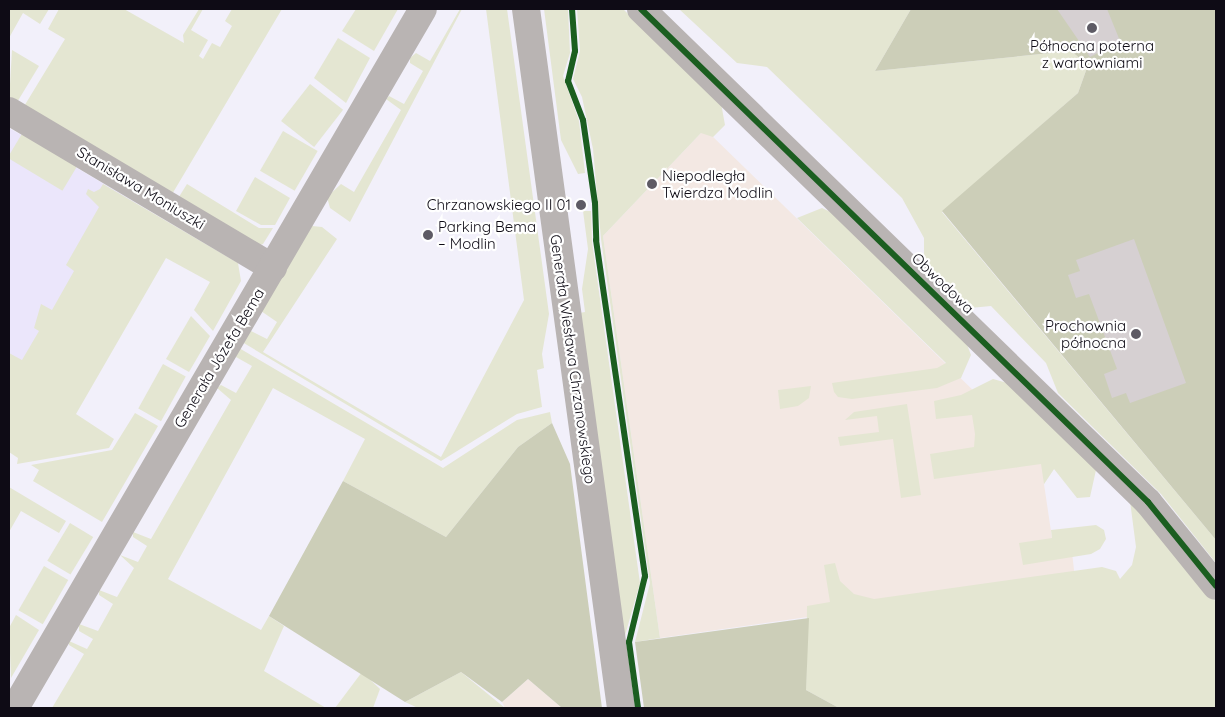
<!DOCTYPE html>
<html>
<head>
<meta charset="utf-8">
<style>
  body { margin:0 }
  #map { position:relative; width:1225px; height:717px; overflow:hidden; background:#f2f0fa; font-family:Quicksand,sans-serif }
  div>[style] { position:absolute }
  .industrial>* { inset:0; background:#f3e8e3 }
  .built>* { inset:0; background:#ebe6fb }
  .green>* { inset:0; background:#e4e6d2; transform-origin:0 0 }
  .forest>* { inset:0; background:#ccceb8 }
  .building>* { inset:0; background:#d6d0d2 }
  .minor>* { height:28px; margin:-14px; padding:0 14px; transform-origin:14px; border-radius:14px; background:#b9b4b3 }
  .cycleway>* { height:6px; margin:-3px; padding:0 3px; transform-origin:3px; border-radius:3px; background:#1b5e20 }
  .dots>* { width:14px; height:14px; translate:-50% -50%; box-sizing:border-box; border:2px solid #fff; border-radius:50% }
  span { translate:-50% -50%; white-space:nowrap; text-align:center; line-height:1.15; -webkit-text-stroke:4.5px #fff; paint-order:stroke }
  .poi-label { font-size:15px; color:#0e0b15 }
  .left { translate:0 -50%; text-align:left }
  .right { translate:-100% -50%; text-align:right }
  .street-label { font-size:15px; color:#0e0b15 }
  .frame { position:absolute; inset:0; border:10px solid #0e0b15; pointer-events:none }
</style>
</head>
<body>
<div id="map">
  <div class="industrial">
    <div style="clip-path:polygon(701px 133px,709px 133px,1054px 469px,1044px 484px,1052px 538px,1072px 552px,1075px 579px,660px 638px,603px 236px)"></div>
    <div style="clip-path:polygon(528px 679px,562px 708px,505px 708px,502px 702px)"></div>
  </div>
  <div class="built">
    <div style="clip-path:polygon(9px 128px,136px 203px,9px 421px)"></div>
  </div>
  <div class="green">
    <div style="clip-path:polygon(9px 9px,49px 9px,40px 24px,23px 13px,9px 38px)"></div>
    <div style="clip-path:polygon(59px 9px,124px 9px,184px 43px,183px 35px,199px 9px,203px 9px,191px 30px,208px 40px,199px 56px,203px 59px,212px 43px,220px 47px,232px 26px,225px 21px,232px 9px,282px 9px,171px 196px,23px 108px,65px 39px,48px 29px)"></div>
    <div style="clip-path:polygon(356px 9px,398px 9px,374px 51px,342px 31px)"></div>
    <div style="clip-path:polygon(460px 9px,462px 9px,350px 222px,330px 208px,327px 197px,341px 184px,354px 192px,401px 110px,386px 99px,389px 96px,404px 104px,423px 71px,410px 63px,410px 58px,416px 53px,430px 61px)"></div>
    <div style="clip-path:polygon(486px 9px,507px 9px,549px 314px,542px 354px,544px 368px,537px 370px,542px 407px,517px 414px,441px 461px,242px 342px,251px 331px,267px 339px,277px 322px,261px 311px,312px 226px,322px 227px,337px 239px,263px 352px,441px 457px,524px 300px)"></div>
    <div style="clip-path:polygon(544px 9px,568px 9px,570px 53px,563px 76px,579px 121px,585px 173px,578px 174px,561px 140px)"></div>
    <div style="clip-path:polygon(577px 9px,623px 9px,721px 103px,725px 125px,713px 137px,701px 133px,603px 236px,660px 638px,635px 642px,650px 583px,601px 239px,593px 149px,582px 97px,573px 79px,580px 51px)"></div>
    <div style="clip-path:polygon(679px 9px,911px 9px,875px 71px,1071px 51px,1088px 65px,1078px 93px,942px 212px,1216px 540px,1216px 563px,1161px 494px,1058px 393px,1046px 363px,991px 306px,970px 308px,924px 264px,924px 238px,902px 198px,767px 67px,737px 63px)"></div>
    <div style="clip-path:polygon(338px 38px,370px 58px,346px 103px,314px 78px)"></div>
    <div style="clip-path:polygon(12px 50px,39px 66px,16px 104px,9px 101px)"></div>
    <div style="left:310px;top:84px;width:42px;height:47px;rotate:38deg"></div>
    <div style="left:283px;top:131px;width:40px;height:46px;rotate:30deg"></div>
    <div style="left:23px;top:132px;width:64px;height:30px;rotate:31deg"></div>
    <div style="clip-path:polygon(255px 177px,290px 198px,275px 225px,261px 225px,236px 211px)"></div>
    <div style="clip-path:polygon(103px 184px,238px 263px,241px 281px,213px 331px,194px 310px,210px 282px,166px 258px,76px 414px,114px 439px,109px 448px,17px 464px,18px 458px,9px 452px,9px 353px,22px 360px,39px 331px,34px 328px,41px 304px,52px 310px,74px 271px,66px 265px,99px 207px,86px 194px,88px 189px,94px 192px,100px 189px)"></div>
    <div style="clip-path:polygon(187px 184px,259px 228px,273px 228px,263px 244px,257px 246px,177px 200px)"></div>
    <div style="clip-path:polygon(822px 208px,837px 215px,965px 339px,971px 355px,961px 378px,937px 388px,852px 399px,838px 397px,834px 392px,832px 383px,937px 368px,946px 363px,797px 218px)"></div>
    <div style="clip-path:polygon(583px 211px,591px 211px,592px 242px,640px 583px,624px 639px,579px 313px,585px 312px,582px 289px,588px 249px)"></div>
    <div style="clip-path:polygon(191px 316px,210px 336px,189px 372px,166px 359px)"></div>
    <div style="clip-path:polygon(239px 348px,443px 468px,517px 420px,550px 412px,552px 423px,518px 447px,446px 537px,343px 481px,365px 439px,273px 388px,168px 579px,261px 630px,269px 616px,284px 626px,264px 671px,326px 708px,52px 708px,84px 654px,69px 645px,69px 641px,87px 649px,93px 639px,79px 631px,79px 624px,98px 631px,113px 604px,99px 595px,99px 590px,117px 597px,134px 568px,120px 555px,138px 562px,147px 546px,133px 537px,133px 532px,151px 539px,231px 400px,217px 388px,221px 385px,236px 393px,252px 366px,236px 357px)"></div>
    <div style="left:163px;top:364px;width:26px;height:51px;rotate:29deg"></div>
    <div style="clip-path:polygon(993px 379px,1011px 384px,1096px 470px,1090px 497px,1077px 498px,1054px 469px,1044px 484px,1041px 464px,934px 479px,930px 454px,974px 447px,975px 434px,972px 415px,936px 419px,934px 401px,961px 395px)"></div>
    <div style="clip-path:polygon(811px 386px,809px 398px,798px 406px,780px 409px,778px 390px)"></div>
    <div style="clip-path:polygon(907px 404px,921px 495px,901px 498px,893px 439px,840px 446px,838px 437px,879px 432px,877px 416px,845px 420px,854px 412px)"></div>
    <div style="clip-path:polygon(135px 413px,158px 426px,102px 522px,33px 481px,39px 470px,31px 465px,112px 450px)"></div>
    <div style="clip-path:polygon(9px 487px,66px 521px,59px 533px,21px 511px,9px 532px)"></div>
    <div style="clip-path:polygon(1130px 501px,1216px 602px,1216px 708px,839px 708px,806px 690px,807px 606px,830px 602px,824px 565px,835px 563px,840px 581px,854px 594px,874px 599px,1102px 567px,1116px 571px,1120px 579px,1132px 565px,1136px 547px)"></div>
    <div style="left:70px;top:523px;width:27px;height:44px;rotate:31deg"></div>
    <div style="clip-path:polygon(1096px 525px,1104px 530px,1106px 539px,1100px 549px,1091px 554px,1023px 565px,1019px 543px,1052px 538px,1051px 530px)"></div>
    <div style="left:44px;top:566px;width:28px;height:51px;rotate:30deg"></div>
    <div style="clip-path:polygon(16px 615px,39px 630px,11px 678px,9px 628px)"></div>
    <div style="clip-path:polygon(362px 672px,380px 689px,373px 708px,335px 708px)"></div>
    <div style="clip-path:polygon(461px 672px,505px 708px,418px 708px,405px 702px)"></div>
  </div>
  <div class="forest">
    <div style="clip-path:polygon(911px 9px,1216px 9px,1216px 540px,942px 211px,1078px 93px,1088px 65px,1071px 51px,875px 71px)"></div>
    <div style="clip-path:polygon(552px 423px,570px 464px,602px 708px,562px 708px,528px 679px,502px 702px,461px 672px,405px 702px,269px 616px,343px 481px,446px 537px,518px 447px)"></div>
    <div style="clip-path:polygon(809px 618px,806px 690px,839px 708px,644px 708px,635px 642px)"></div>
  </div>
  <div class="building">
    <div style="clip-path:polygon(1057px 9px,1107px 9px,1120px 41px,1090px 57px)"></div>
    <div style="clip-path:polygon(1134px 239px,1186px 383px,1130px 403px,1126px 393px,1112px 398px,1104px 374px,1117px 369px,1089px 294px,1076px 298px,1068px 275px,1080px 271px,1076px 260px)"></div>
  </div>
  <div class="minor">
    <div style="left:526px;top:9px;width:705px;rotate:82.26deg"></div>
    <div style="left:641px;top:9px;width:707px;rotate:44.2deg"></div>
    <div style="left:1148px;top:502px;width:108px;rotate:51deg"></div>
    <div style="left:9px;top:111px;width:307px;rotate:30.7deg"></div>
    <div style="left:15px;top:708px;width:809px;rotate:-59.73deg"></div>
  </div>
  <div class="cycleway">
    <div style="left:572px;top:9px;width:42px;rotate:85.9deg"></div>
    <div style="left:575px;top:51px;width:31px;rotate:103deg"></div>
    <div style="left:568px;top:81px;width:42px;rotate:69deg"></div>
    <div style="left:583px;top:120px;width:84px;rotate:81.8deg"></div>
    <div style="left:595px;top:203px;width:37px;rotate:88deg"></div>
    <div style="left:596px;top:240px;width:340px;rotate:81.7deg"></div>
    <div style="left:645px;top:576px;width:68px;rotate:103.6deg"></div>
    <div style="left:629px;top:642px;width:67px;rotate:82.2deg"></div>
    <div style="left:641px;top:9px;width:707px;rotate:44.2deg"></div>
    <div style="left:1148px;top:502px;width:108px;rotate:51deg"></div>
  </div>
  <div class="dots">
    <div style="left:1092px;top:28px;background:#5e5b65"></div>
    <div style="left:652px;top:184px;background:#5e5b65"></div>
    <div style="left:581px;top:205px;background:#5e5b65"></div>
    <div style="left:428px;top:235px;background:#5e5b65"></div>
    <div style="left:1136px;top:334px;background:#5e5b65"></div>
  </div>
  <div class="poi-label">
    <span style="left:1092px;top:54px">Północna poterna<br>z wartowniami</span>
    <span class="left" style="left:662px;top:184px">Niepodległa<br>Twierdza Modlin</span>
    <span class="right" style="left:571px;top:205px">Chrzanowskiego II 01</span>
    <span class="left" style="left:438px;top:235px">Parking Bema<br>– Modlin</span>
    <span class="right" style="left:1126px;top:334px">Prochownia<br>północna</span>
  </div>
  <div class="street-label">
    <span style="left:141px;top:188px;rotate:31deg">Stanisława Moniuszki</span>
    <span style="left:943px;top:283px;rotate:44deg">Obwodowa</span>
    <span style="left:219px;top:358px;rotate:-59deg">Generała Józefa Bema</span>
    <span style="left:573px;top:359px;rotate:82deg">Generała Wiesława Chrzanowskiego</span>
  </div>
  <div class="frame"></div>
</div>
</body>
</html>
